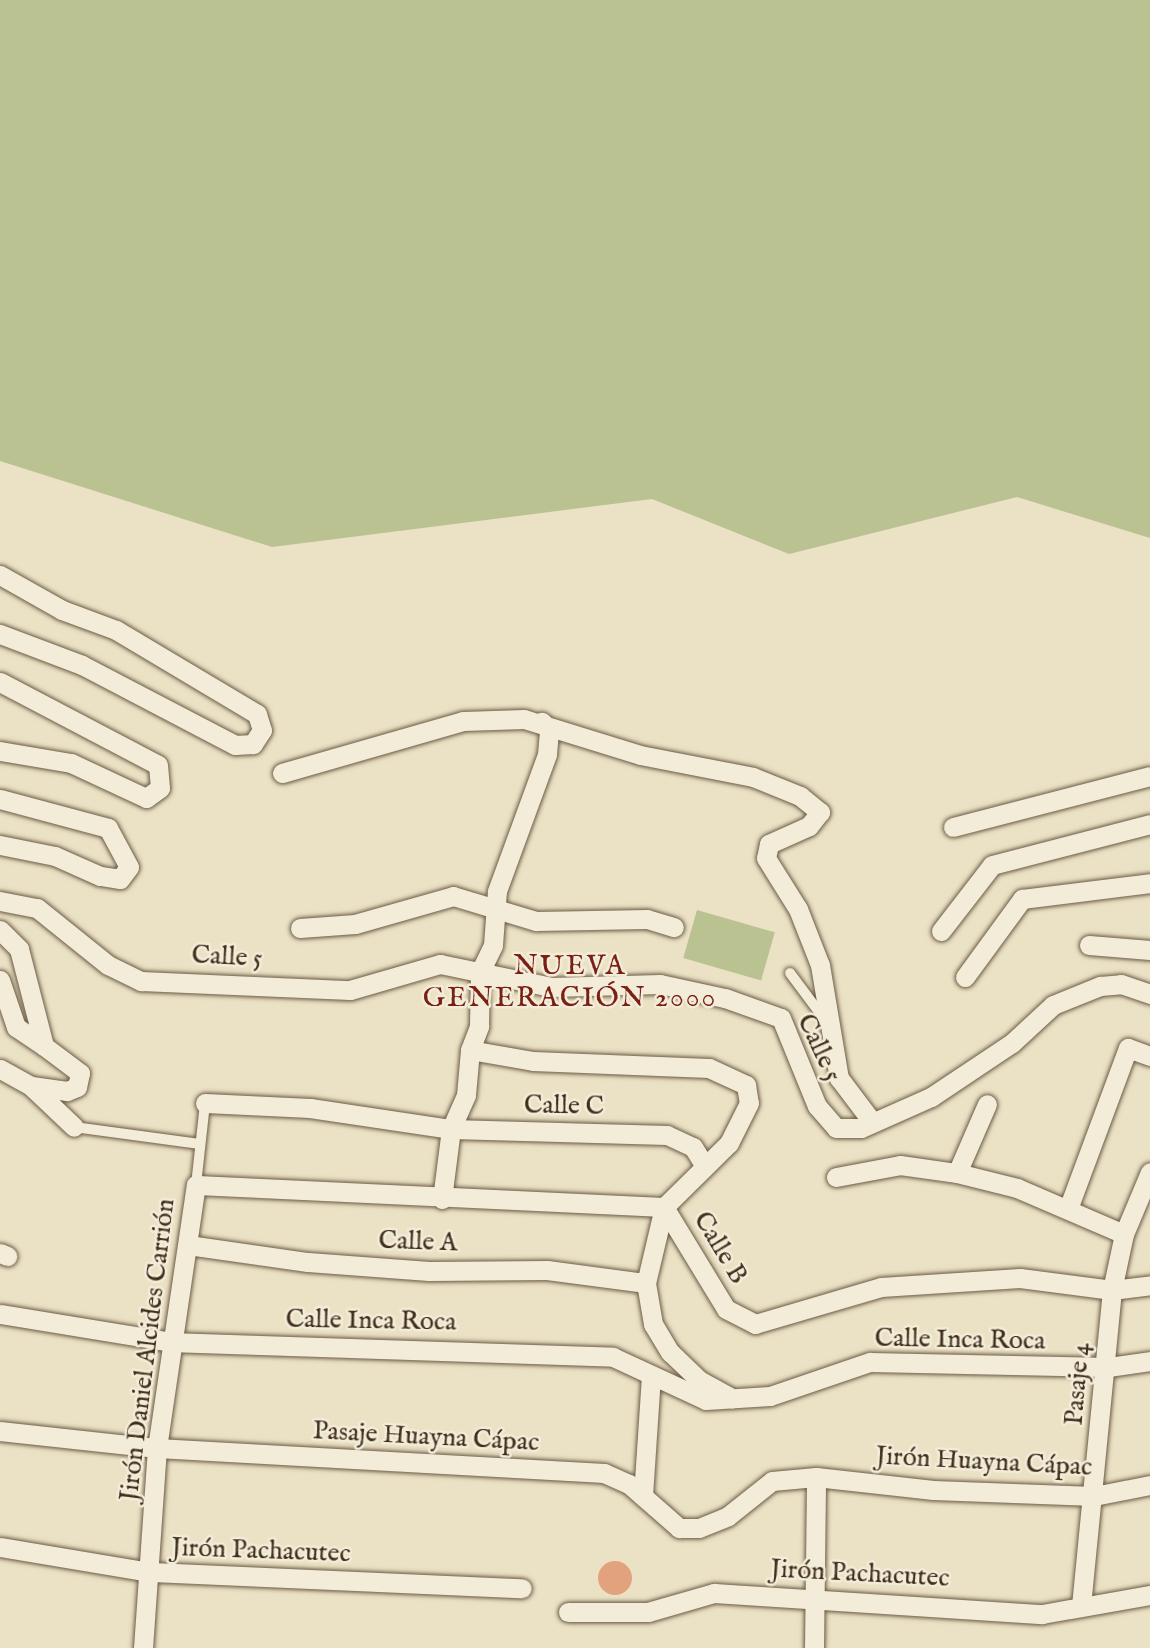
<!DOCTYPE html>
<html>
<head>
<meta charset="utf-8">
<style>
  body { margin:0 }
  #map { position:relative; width:1150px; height:1648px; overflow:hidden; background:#ebe1c4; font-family:"IM FELL English",serif }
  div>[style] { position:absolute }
  .green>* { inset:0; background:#bbc291; transform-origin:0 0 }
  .building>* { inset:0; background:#e3a27e }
  .round { border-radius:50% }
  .roads { filter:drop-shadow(0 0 2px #6b5b45) drop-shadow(0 0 2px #6b5b45) }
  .service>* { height:10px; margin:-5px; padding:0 5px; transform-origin:5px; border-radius:5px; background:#f2ecd9 }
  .minor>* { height:19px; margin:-9.5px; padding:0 9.5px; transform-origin:9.5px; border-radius:9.5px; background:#f2ecd9 }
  span { translate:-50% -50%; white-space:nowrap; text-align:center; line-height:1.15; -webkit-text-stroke:5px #f2ecd9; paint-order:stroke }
  .street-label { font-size:26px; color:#402e1b }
  .neighbourhood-label { font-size:28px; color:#7a1f14; letter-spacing:2px }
</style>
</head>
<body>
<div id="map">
  <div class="green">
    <div style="clip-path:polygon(0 0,1150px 0,1150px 538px,1017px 497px,789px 554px,652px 499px,272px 547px,0 461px)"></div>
    <div style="left:697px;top:910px;width:81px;height:50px;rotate:16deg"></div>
  </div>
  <div class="building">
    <div class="round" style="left:598px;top:1561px;width:34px;height:34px"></div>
  </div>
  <div class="roads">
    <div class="service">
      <div style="left:790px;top:973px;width:59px;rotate:53.3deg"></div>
      <div style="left:74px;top:1127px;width:127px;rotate:7.7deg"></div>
      <div style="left:196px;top:1185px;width:82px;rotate:-83.7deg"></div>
    </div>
    <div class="minor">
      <div style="left:0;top:575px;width:71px;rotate:29.4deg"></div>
      <div style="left:62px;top:610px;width:58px;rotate:20.3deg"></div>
      <div style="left:116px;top:630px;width:164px;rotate:30.8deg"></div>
      <div style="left:257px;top:714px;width:17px;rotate:73deg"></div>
      <div style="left:262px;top:730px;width:17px;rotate:123deg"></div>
      <div style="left:253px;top:744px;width:18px;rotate:177deg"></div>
      <div style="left:235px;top:745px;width:173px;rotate:-152.4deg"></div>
      <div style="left:82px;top:665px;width:88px;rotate:-159.3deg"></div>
      <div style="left:0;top:682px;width:178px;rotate:27.7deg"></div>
      <div style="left:158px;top:765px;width:23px;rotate:85deg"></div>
      <div style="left:160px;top:788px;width:17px;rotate:144deg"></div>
      <div style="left:146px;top:798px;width:83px;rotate:-155deg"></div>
      <div style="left:71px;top:763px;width:72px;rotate:-170.4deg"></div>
      <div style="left:282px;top:773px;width:188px;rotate:-16deg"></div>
      <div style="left:463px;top:721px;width:61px;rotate:-1.9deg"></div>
      <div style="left:524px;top:719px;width:121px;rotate:17.2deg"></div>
      <div style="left:640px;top:755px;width:115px;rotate:11deg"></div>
      <div style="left:753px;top:777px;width:51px;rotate:22deg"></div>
      <div style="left:800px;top:796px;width:26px;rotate:39deg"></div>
      <div style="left:820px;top:812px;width:18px;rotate:128deg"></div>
      <div style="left:809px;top:826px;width:44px;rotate:155.8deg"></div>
      <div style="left:769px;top:844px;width:14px;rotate:102deg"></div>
      <div style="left:766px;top:858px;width:60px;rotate:57.9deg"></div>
      <div style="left:798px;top:909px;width:60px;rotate:68.6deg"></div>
      <div style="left:820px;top:965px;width:115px;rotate:80.5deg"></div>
      <div style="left:839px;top:1078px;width:51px;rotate:52.9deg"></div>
      <div style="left:0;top:799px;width:112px;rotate:15deg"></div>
      <div style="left:108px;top:828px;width:44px;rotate:61.7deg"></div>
      <div style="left:129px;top:867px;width:15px;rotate:127deg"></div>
      <div style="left:120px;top:879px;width:20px;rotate:-171deg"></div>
      <div style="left:100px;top:876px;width:49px;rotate:-156deg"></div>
      <div style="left:55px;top:856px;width:56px;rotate:-168.7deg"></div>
      <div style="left:953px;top:827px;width:203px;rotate:-14.5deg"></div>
      <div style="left:0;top:901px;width:38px;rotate:11deg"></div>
      <div style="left:37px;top:908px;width:91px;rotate:38.8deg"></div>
      <div style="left:108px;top:965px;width:37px;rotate:26deg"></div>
      <div style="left:141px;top:981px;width:209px;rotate:2.5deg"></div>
      <div style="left:350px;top:990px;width:94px;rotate:-16.1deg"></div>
      <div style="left:440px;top:964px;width:113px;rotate:11.7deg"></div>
      <div style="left:551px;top:987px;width:109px;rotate:-1.6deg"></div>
      <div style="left:660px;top:984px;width:66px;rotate:12.2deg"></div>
      <div style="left:725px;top:998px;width:59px;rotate:19.7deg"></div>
      <div style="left:781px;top:1018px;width:95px;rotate:67.8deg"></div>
      <div style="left:817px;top:1106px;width:29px;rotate:49deg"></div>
      <div style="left:836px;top:1128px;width:25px"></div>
      <div style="left:861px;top:1128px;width:77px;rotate:-23.9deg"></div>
      <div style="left:931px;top:1097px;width:97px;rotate:-33.7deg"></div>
      <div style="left:1012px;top:1043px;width:56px;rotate:-42.8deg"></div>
      <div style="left:1053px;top:1005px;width:51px;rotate:-22deg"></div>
      <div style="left:1100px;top:986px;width:21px;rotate:-5deg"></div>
      <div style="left:1121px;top:984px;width:31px;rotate:19deg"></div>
      <div style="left:300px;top:928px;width:55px;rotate:-4.2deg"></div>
      <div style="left:355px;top:924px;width:102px;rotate:-15.9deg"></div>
      <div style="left:453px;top:896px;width:87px;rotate:16.8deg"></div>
      <div style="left:536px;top:921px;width:111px;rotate:-1deg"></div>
      <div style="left:647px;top:919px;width:28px;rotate:17deg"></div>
      <div style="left:0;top:930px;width:27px;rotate:45deg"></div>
      <div style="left:19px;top:949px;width:100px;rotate:75.5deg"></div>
      <div style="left:44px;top:1046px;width:45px;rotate:36.9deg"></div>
      <div style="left:80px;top:1073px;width:14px;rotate:102deg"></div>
      <div style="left:77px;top:1087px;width:11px;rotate:158deg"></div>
      <div style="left:67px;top:1091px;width:36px;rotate:-172deg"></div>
      <div style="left:31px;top:1086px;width:35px;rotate:-151deg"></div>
      <div style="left:941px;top:931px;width:83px;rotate:-52.3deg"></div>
      <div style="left:992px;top:865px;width:163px;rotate:-14.5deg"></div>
      <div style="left:1089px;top:945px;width:61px;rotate:4.7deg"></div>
      <div style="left:965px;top:977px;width:97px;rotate:-53.8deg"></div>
      <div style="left:1022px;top:899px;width:129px;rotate:-7.1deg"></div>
      <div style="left:0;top:980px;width:50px;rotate:71.2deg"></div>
      <div style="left:16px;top:1027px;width:34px;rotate:34deg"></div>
      <div style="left:470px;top:1050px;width:64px;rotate:9.9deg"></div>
      <div style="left:533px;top:1061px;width:176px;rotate:2.3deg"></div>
      <div style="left:709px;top:1068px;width:41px;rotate:24.7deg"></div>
      <div style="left:746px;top:1085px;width:18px;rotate:81deg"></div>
      <div style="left:749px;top:1103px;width:45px;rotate:116.6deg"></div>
      <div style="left:729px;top:1143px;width:91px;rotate:135.4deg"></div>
      <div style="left:664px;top:1207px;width:78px;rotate:103.3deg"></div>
      <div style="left:646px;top:1283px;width:42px;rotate:80.3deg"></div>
      <div style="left:653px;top:1324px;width:33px;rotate:59deg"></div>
      <div style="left:670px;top:1352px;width:40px;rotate:44deg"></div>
      <div style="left:699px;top:1380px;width:38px;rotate:29deg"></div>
      <div style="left:31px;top:1086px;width:59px;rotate:43.6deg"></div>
      <div style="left:205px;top:1103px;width:105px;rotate:2.7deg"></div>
      <div style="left:310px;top:1108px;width:143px;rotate:8.5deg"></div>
      <div style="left:451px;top:1129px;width:216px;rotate:1.6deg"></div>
      <div style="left:667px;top:1135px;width:29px;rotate:25deg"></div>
      <div style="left:693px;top:1147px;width:22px;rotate:58deg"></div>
      <div style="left:957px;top:1173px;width:75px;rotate:-66.5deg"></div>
      <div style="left:836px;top:1177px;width:65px;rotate:-10.6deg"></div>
      <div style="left:900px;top:1165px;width:58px;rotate:8deg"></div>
      <div style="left:957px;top:1173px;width:62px;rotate:14deg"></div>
      <div style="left:1017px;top:1188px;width:116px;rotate:23.3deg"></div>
      <div style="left:442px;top:1199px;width:71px;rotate:-82.7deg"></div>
      <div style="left:451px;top:1129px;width:37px;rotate:-66deg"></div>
      <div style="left:466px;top:1095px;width:45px;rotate:-84.9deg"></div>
      <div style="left:470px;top:1050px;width:26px;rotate:-69deg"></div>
      <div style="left:479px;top:1026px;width:54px;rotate:-88.9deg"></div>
      <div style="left:480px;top:972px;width:30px;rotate:-64deg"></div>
      <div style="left:493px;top:945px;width:54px;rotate:-85.8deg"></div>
      <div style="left:497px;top:891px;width:146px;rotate:-69.9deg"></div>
      <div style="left:547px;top:754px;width:24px;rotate:-85deg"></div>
      <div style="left:549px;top:730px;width:11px;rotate:-131deg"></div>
      <div style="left:1068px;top:1209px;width:172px;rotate:-69.6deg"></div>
      <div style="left:1128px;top:1048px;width:23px;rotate:20deg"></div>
      <div style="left:188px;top:1245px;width:121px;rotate:8.1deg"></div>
      <div style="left:308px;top:1262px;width:121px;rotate:4.3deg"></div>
      <div style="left:429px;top:1271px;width:118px;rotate:-0.5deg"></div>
      <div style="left:547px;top:1270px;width:100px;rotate:7.5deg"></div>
      <div style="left:0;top:1253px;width:8px;rotate:23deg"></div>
      <div style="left:0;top:1314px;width:173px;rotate:9.3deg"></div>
      <div style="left:171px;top:1342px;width:442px;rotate:1.9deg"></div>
      <div style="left:613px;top:1357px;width:102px;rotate:24.8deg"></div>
      <div style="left:706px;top:1400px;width:64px;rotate:-3.6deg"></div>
      <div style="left:770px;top:1396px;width:106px;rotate:-18.8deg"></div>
      <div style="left:870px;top:1362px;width:238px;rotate:1.2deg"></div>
      <div style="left:1108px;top:1367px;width:42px;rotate:-8.1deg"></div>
      <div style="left:0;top:1431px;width:158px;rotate:6.2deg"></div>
      <div style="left:157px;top:1448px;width:448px;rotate:3.2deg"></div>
      <div style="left:604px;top:1473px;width:27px;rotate:24deg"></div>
      <div style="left:629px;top:1484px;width:67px;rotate:41.3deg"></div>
      <div style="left:679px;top:1528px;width:20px"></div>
      <div style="left:699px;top:1528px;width:31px;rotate:-22deg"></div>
      <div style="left:728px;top:1516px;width:56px;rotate:-38.5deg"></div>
      <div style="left:772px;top:1481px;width:44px;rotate:-5.2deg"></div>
      <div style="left:816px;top:1477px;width:118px;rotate:6.3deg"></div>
      <div style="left:933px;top:1490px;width:161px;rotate:2.1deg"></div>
      <div style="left:1094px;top:1496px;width:57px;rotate:-11.1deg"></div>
      <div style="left:643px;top:1496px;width:119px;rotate:-86.2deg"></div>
      <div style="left:0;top:1547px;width:152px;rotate:9.5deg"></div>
      <div style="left:150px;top:1572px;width:372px;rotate:2.5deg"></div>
      <div style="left:1081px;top:1606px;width:318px;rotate:-84.4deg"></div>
      <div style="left:1112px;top:1290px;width:57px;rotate:-77.9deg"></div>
      <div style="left:1124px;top:1234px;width:67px;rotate:-67.2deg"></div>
      <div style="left:568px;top:1612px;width:80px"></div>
      <div style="left:648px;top:1612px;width:69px;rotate:-16.1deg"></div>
      <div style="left:714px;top:1593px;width:329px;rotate:3.7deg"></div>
      <div style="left:1042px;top:1614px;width:110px;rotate:-10deg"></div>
      <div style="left:143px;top:1648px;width:200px;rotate:-86deg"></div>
      <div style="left:157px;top:1448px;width:266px;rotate:-81.6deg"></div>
      <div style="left:196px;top:1185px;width:469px;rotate:2.7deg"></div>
      <div style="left:664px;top:1207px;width:119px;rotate:58.7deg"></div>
      <div style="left:726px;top:1309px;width:33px;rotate:27deg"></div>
      <div style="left:755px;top:1324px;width:131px;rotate:-16.4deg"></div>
      <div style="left:881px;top:1287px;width:139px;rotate:-3.7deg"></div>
      <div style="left:1020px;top:1278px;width:93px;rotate:7.4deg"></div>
      <div style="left:1112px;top:1290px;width:38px;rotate:-7deg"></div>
      <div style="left:814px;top:1648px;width:171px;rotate:-89.3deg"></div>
    </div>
  </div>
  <div class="street-label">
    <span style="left:227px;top:957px;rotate:3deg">Calle 5</span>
    <span style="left:819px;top:1048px;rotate:65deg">Calle 5</span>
    <span style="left:564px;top:1106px;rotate:1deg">Calle C</span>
    <span style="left:418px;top:1242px;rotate:2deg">Calle A</span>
    <span style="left:720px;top:1248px;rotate:59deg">Calle B</span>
    <span style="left:371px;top:1321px;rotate:1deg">Calle Inca Roca</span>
    <span style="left:960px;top:1340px;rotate:1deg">Calle Inca Roca</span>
    <span style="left:148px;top:1350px;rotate:-83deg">Jirón Daniel Alcides Carrión</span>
    <span style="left:1078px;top:1384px;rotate:-85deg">Pasaje 4</span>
    <span style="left:426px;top:1437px;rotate:3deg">Pasaje Huayna Cápac</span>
    <span style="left:984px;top:1462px;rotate:3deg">Jirón Huayna Cápac</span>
    <span style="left:261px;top:1551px;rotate:2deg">Jirón Pachacutec</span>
    <span style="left:860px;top:1574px;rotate:3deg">Jirón Pachacutec</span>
  </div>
  <div class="neighbourhood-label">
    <span style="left:570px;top:983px">NUEVA<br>GENERACIÓN 2000</span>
  </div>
</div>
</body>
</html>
